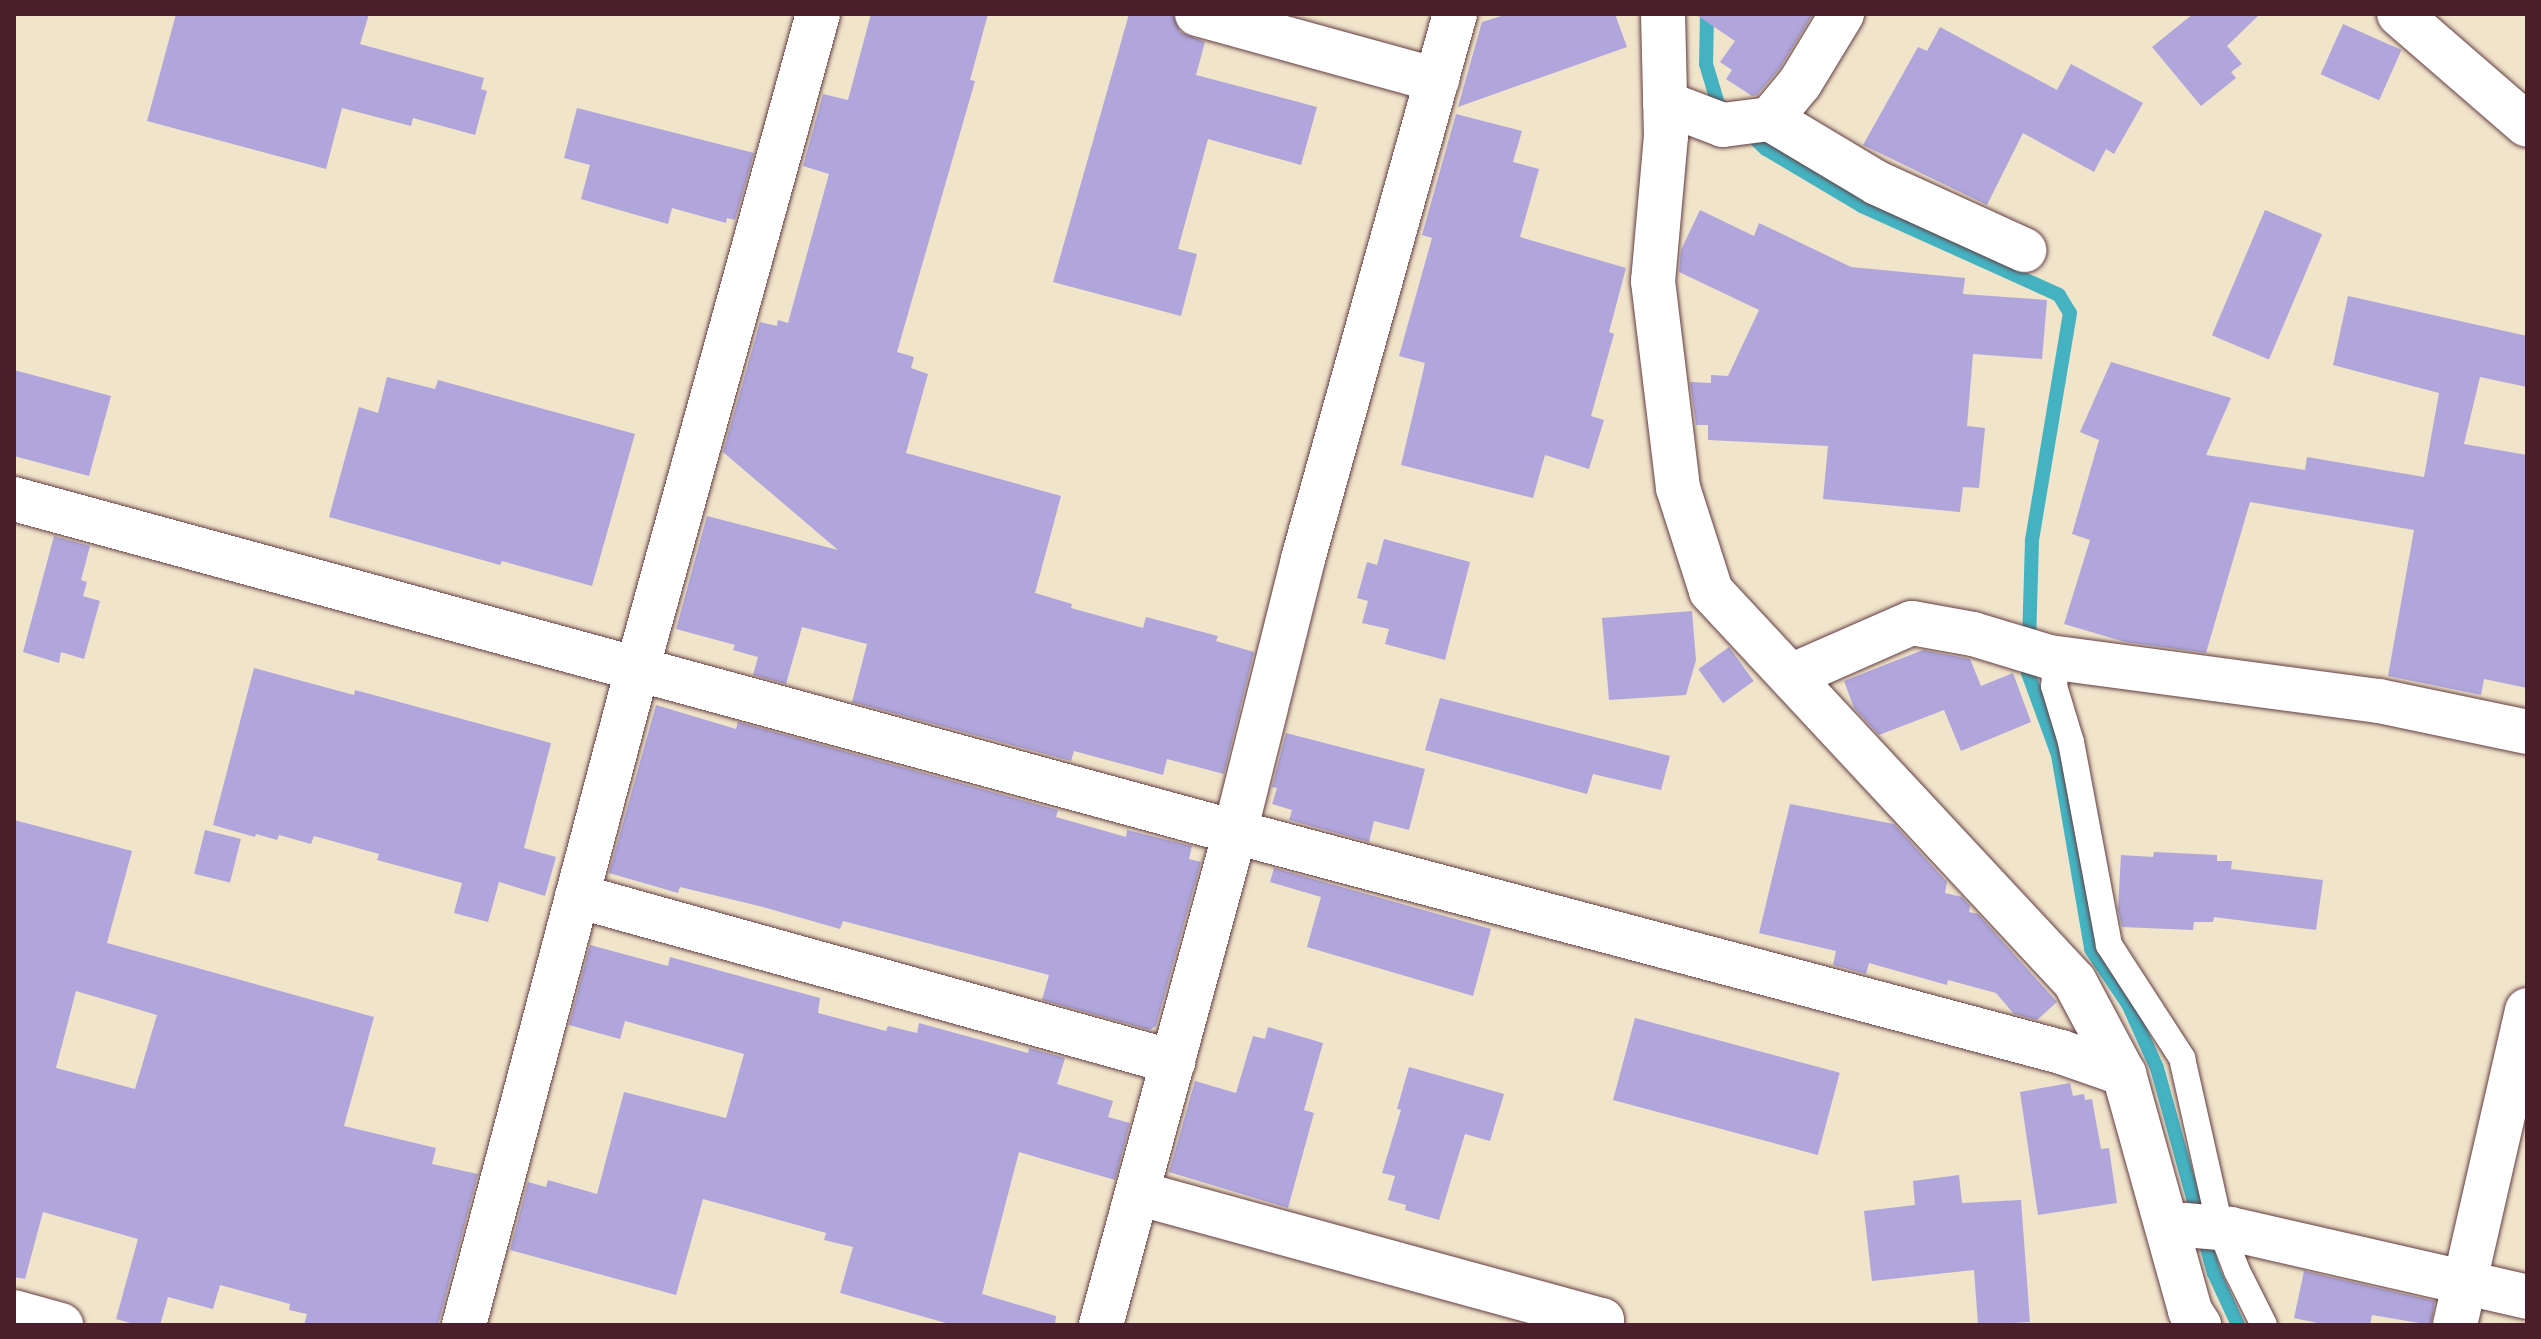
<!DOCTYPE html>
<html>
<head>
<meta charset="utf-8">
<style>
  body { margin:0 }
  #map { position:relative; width:2541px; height:1339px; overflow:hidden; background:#f0e4ca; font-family:"Indie Flower",sans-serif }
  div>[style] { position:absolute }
  .stream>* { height:14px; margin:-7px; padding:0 7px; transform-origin:7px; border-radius:7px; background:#45b2c1 }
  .building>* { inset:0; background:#b0a6db; transform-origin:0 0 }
  .roads { filter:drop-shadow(0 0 2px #633d43) drop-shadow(0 0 2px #633d43) }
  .service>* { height:26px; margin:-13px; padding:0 13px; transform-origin:13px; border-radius:13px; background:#fff }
  .minor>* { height:44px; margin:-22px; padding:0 22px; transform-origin:22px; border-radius:22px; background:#fff }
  span { translate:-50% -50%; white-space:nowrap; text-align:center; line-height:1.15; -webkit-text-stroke:7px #f6f6f2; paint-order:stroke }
  .frame { position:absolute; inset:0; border:16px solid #4a1f2b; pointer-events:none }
</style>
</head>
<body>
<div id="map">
  <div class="stream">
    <div style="left:1707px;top:14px;width:50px;rotate:91.1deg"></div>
    <div style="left:1706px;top:64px;width:42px;rotate:73.3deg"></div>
    <div style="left:1718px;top:104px;width:12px;rotate:42deg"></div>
    <div style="left:1745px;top:129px;width:29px;rotate:44deg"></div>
    <div style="left:1766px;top:149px;width:112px;rotate:30.7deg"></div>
    <div style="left:1862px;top:206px;width:216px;rotate:24.3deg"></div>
    <div style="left:2059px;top:295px;width:21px;rotate:59deg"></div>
    <div style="left:2070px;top:313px;width:231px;rotate:99.5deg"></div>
    <div style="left:2032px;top:541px;width:132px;rotate:91.7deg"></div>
    <div style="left:2028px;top:673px;width:87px;rotate:69.9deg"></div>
    <div style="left:2058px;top:755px;width:197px;rotate:80.3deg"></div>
    <div style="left:2091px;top:949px;width:66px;rotate:56.1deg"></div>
    <div style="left:2128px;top:1004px;width:70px;rotate:65.6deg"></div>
    <div style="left:2157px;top:1068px;width:213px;rotate:74.5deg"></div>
    <div style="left:2214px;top:1273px;width:57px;rotate:65.2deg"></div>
  </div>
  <div class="building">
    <div style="clip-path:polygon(176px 14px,369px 14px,360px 44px,484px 78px,481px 89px,487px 91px,475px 135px,413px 118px,411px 126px,342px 108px,326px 169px,147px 121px)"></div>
    <div style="clip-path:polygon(871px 14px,988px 14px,970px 80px,975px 81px,897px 352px,914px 357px,911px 368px,928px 374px,906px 453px,1061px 496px,1035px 593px,1072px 604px,1071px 608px,1143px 628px,1146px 617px,1218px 636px,1216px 641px,1254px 652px,1224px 774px,1167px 759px,1163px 775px,1074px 751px,1071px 761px,852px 702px,867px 644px,802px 627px,786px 684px,753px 675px,758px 657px,733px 650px,735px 645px,676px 629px,707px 516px,838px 550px,723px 452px,760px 322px,777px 326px,778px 320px,788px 323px,829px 174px,803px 166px,823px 94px,848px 100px)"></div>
    <div style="clip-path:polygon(1129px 14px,1173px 14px,1180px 32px,1205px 42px,1196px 75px,1317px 107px,1301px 165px,1208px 139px,1178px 249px,1197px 254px,1181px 316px,1053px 282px)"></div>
    <div style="clip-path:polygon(1508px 14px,1615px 14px,1627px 47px,1458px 107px,1482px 22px)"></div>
    <div style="clip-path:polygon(1695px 14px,1813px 14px,1780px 68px,1757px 95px,1752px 96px,1726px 79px,1732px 70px,1720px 62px,1735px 41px)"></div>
    <div style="clip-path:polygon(2193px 14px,2260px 14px,2227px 46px,2242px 64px,2231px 72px,2236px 78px,2201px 106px,2152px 47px)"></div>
    <div style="left:2343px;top:24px;width:64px;height:55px;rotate:24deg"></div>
    <div style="clip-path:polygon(1940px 27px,2057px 90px,2071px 64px,2143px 103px,2114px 154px,2106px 149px,2094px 172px,2023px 133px,1987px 205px,1863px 145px,1918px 47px,1927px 51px)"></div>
    <div style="clip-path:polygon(577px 108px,754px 153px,735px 220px,727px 218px,726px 223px,672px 208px,668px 224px,581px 199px,590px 165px,564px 158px)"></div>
    <div style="clip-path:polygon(1456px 114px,1522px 131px,1513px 162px,1539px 169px,1520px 237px,1626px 268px,1609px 332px,1614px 334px,1591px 416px,1604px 420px,1589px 469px,1545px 455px,1533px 498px,1401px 465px,1425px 363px,1399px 356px,1432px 238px,1422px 235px)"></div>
    <div style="clip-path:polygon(1700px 210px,1754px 236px,1759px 223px,1851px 267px,1965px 278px,1963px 294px,2047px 300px,2042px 359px,1973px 354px,1967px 426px,1985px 428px,1979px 488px,1963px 487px,1960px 512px,1823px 499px,1828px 446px,1708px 440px,1708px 425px,1696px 425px,1690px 382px,1711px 383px,1711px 375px,1728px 376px,1759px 310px,1679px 272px,1681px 250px)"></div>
    <div style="left:2265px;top:210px;width:62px;height:136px;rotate:23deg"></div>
    <div style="clip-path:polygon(2348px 296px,2527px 336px,2527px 387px,2480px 377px,2464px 444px,2527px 455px,2527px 688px,2484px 679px,2481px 695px,2388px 676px,2414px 530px,2250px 502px,2206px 653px,2125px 642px,2064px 624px,2090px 540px,2072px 534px,2099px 440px,2080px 432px,2111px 362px,2231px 398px,2206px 455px,2305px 470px,2307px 457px,2424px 477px,2439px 393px,2333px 365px)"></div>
    <div style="clip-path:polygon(14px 370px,111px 396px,89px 476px,14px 456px)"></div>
    <div style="clip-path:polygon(387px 377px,435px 389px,438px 380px,635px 434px,592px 586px,502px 561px,500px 565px,329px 517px,359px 407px,378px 413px)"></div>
    <div style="clip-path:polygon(54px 536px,90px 546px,81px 580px,87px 582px,83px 596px,100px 601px,84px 659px,61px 652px,59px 663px,23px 652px)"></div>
    <div style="clip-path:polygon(1384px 539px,1470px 562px,1445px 660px,1385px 644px,1389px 629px,1362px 623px,1368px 601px,1357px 598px,1367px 562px,1377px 565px)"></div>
    <div style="clip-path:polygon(1692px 611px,1696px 660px,1686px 695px,1609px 700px,1602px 618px)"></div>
    <div style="left:1729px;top:647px;width:42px;height:38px;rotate:54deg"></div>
    <div style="clip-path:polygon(1923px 650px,1970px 659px,1981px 686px,2013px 673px,2031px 722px,1961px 751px,1944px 710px,1879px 735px,1854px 708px,1844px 681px)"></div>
    <div style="clip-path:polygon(254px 668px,354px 695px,355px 690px,551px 743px,524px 848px,556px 857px,545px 896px,499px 882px,488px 922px,454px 913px,462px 883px,377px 860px,379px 854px,314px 836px,311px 844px,279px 835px,277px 840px,256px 834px,255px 837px,213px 825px)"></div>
    <div style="clip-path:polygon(1440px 698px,1670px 756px,1661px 790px,1593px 774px,1587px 794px,1425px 750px)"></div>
    <div style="clip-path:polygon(656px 705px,736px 729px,738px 722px,1058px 810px,1056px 817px,1126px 837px,1127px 830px,1192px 846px,1189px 859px,1201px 862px,1156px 1026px,1150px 1030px,1042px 1000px,1049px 975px,843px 921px,840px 929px,759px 906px,680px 887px,678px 893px,609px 873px)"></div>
    <div style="clip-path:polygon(1286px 733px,1425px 769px,1409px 830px,1374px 821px,1369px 842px,1289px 820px,1292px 810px,1272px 804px,1277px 788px,1272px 787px)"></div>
    <div style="clip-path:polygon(1790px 804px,1894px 824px,1947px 882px,1945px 893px,1962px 897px,1970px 906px,1969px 912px,1978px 914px,2057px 1002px,2037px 1020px,2014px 1014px,1996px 993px,1948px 980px,1947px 985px,1869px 963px,1866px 974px,1833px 965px,1836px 951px,1759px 933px)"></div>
    <div style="clip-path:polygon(evenodd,14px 820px,132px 851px,107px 943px,374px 1017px,344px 1126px,436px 1148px,432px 1164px,478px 1174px,438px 1325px,304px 1325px,307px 1314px,289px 1310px,290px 1304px,220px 1285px,213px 1309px,168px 1297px,160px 1325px,138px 1325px,116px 1319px,138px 1239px,43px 1212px,25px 1279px,14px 1277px,14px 820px,76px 991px,157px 1015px,135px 1089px,56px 1068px,76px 991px)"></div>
    <div style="left:205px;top:830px;width:37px;height:45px;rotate:14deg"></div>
    <div style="clip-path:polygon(2154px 852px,2217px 855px,2217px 861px,2232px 861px,2231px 869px,2323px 880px,2316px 930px,2214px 917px,2213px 922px,2194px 922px,2193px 930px,2122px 927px,2118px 909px,2121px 855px,2153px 857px)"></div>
    <div style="clip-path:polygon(1274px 868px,1491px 929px,1473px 996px,1307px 947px,1321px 897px,1270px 882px)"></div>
    <div style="clip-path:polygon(590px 945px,668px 966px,670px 957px,820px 998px,818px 1013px,886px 1031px,888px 1026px,917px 1033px,919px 1023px,1028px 1053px,1029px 1048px,1065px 1058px,1057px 1084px,1113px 1101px,1108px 1117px,1130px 1123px,1115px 1180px,1019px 1152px,982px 1294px,1056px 1316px,1055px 1325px,953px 1325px,840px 1293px,853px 1247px,824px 1240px,826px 1233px,703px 1199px,676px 1295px,510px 1250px,528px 1182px,546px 1187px,548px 1180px,597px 1194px,624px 1092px,726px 1118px,744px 1054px,625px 1021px,620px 1039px,569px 1025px)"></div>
    <div style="left:1635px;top:1018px;width:212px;height:85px;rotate:15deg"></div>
    <div style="clip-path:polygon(1268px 1027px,1323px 1043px,1304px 1110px,1314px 1113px,1288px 1208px,1169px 1172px,1195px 1081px,1236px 1093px,1253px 1036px,1265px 1039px)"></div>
    <div style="clip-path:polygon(1409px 1067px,1504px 1094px,1490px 1141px,1465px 1134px,1439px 1220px,1405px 1210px,1406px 1205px,1388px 1200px,1395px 1176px,1382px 1173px,1401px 1110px,1397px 1109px)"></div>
    <div style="clip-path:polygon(2070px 1083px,2073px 1096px,2084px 1094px,2085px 1100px,2092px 1099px,2101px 1149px,2109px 1148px,2117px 1203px,2038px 1215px,2020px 1092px)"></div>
    <div style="clip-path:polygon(1959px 1175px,1962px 1203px,2021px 1200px,2030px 1322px,1978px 1325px,1974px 1270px,1872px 1281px,1864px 1211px,1915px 1205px,1913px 1181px)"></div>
    <div style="clip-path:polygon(2304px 1271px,2435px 1301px,2431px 1325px,2372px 1315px,2370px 1325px,2327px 1325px,2294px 1318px)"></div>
  </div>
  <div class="roads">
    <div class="service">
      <div style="left:2057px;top:658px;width:28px;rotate:96deg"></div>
      <div style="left:2054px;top:686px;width:59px;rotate:73.1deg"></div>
      <div style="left:2071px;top:742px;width:207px;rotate:79.4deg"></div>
      <div style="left:2109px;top:945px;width:135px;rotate:57.1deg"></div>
      <div style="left:2182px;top:1058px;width:173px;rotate:77.3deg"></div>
      <div style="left:2220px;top:1227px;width:47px;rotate:68.9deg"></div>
      <div style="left:2237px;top:1271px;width:60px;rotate:63.4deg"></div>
    </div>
    <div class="minor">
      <div style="left:1197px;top:14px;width:249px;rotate:15.4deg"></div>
      <div style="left:1663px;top:14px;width:122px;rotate:88.6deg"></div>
      <div style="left:1666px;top:136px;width:146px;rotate:95.1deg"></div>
      <div style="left:1653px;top:281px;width:209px;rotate:83.1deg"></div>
      <div style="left:1678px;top:488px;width:108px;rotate:72.2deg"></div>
      <div style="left:1711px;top:591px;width:534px;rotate:47.05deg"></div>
      <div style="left:2075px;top:982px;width:104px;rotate:62deg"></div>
      <div style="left:2124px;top:1074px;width:246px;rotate:74.4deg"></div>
      <div style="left:2190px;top:1311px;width:17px;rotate:57deg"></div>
      <div style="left:2399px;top:14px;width:169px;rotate:40.9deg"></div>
      <div style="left:1665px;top:103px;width:62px;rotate:20.8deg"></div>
      <div style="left:1723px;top:125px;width:47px;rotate:-7.3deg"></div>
      <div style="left:1770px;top:119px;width:125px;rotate:30.9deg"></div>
      <div style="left:1877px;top:183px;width:162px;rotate:24.5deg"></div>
      <div style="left:1770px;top:119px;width:47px;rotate:-50.2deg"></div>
      <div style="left:1800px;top:83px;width:81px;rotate:-58.7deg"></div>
      <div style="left:14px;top:499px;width:1266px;rotate:15.26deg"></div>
      <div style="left:1235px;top:832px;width:855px;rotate:14.91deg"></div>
      <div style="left:2061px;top:1052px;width:67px;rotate:19.2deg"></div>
      <div style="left:1791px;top:676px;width:132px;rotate:-23.7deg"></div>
      <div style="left:1912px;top:623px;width:62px;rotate:10.2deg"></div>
      <div style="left:1973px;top:634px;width:79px;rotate:16.8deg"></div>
      <div style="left:2049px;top:657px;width:333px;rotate:7.6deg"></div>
      <div style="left:2379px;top:701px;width:151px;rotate:11.8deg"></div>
      <div style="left:577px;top:896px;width:619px;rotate:15.56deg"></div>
      <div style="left:1137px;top:1193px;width:482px;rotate:15.3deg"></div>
      <div style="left:1602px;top:1320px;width:5px;rotate:90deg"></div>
      <div style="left:2169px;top:1230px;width:17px;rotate:-17deg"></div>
      <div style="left:2185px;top:1225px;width:46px;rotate:5deg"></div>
      <div style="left:2231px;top:1229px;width:304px;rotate:12.9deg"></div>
      <div style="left:14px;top:1312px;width:49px;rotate:15.5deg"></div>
      <div style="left:464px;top:1325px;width:682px;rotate:-75.21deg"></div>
      <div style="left:638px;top:666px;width:676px;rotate:-74.57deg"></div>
      <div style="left:1101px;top:1325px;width:511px;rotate:-74.79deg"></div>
      <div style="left:1235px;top:832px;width:281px;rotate:-76deg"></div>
      <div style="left:1303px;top:559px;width:566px;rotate:-74.42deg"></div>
      <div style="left:2455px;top:1325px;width:323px;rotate:-77.1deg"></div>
    </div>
  </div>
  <div class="frame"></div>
</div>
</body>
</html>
